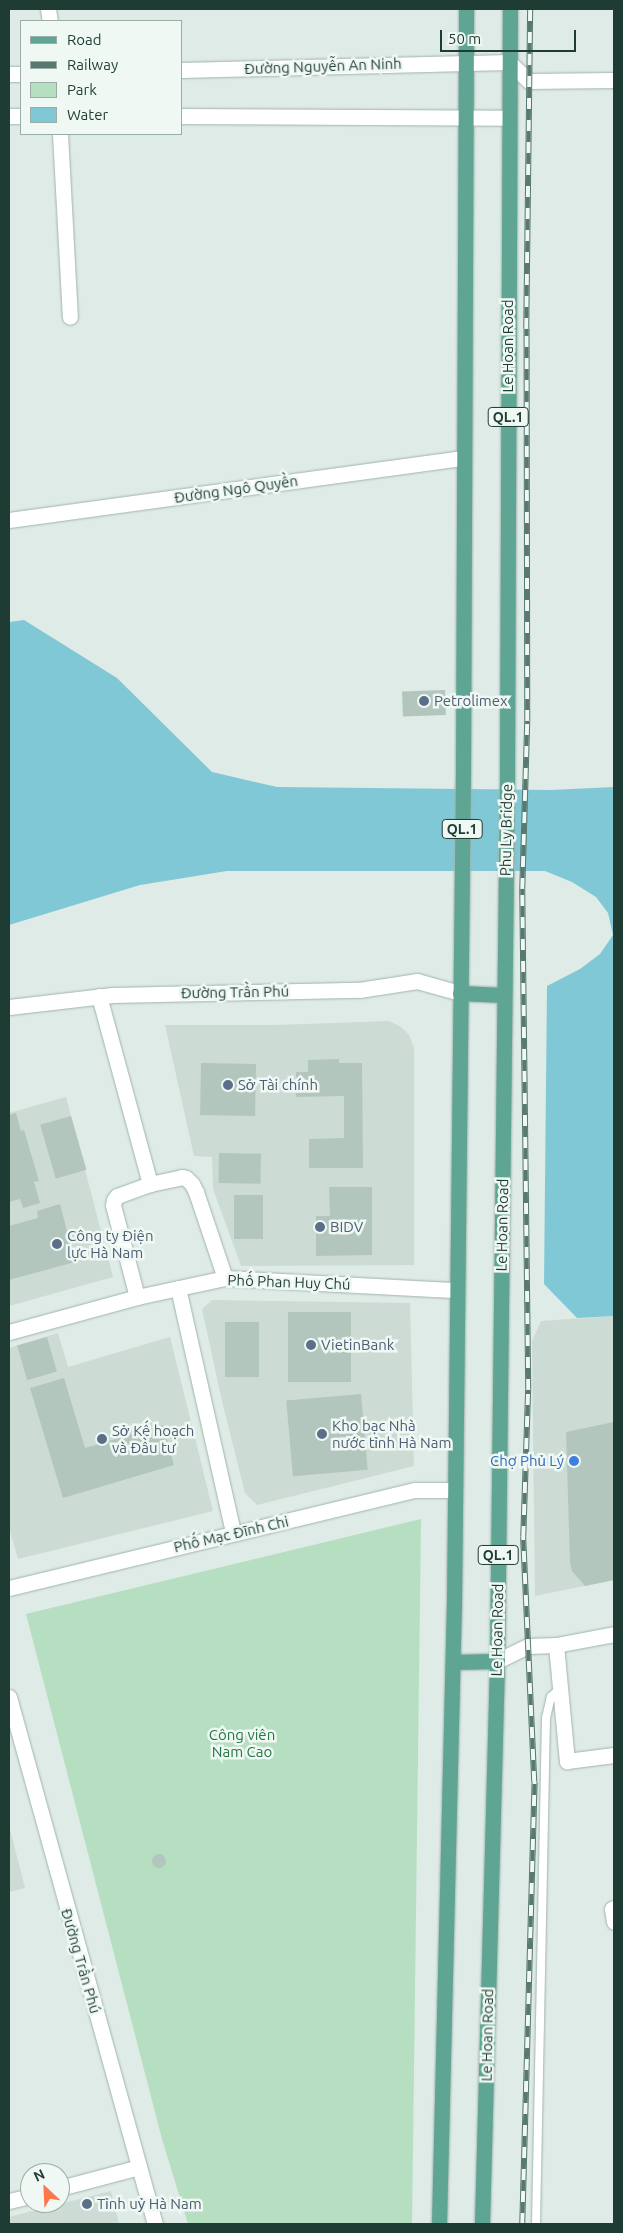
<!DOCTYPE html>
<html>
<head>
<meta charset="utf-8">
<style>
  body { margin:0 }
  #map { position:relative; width:623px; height:2233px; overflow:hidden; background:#deebe6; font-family:Ubuntu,sans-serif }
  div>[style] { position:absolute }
  .built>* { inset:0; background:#ccdbd4 }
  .green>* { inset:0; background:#b5dfc0 }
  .water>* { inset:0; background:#81c8d6 }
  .building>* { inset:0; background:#b3c6be; transform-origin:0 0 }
  .round { border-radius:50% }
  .roads { filter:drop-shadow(0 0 1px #a1b3ad) drop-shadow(0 0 1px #a1b3ad) }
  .service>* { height:8px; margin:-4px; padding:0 4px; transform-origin:4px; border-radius:4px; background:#fff }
  .minor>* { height:15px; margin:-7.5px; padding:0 7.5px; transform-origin:7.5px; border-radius:7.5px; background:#fff }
  .tertiary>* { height:15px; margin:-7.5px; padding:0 7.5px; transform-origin:7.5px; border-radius:7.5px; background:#fff }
  .primary>* { height:15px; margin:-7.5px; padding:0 7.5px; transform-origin:7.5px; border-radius:7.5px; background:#5fa593 }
  .rail>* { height:5.5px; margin-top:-2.75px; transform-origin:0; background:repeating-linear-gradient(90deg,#eff8f3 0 11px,#587870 0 22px); box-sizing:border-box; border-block:1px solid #587870 }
  .dots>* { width:14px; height:14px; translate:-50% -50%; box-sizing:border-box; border:2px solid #eff8f3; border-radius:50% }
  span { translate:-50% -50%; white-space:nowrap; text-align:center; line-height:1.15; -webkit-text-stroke:5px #eff8f3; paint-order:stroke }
  .shield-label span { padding:1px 4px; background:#eff8f3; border:1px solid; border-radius:4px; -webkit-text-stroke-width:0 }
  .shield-label { font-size:14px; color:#1e3c34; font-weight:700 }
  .street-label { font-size:15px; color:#1e3c34 }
  .service-label { font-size:15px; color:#4e5e75 }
  .left { translate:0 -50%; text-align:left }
  .shop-label { font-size:15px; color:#366cbe }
  .right { translate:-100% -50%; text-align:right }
  .park-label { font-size:15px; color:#257645 }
  .frame { position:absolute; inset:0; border:10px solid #1e3c34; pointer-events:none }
  .legend { position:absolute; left:20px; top:20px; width:162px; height:115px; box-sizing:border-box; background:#eff8f3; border:1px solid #9bada7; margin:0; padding:6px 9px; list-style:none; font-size:15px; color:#1e3c34 }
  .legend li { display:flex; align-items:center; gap:10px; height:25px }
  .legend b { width:25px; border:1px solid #9bada7 }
  .north { position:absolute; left:20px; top:2163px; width:50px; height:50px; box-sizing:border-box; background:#eff8f3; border:1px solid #9bada7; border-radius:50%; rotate:335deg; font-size:14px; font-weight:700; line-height:20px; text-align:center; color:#1e3c34 }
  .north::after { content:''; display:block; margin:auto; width:18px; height:22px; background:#fe774a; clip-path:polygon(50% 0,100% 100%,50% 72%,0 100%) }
  .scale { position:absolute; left:440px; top:30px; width:136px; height:22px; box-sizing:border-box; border:2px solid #1e3c34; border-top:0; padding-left:6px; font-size:15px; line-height:18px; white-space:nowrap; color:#1e3c34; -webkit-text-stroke:4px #eff8f3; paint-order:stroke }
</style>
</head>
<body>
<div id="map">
  <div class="built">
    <div style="clip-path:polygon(389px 1021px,401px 1027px,409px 1035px,414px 1048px,414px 1265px,241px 1266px,213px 1189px,212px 1157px,194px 1156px,165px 1025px,277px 1025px)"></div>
    <div style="clip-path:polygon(66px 1097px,113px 1277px,9px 1306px,9px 1113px)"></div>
    <div style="clip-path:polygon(212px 1300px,410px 1303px,414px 1466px,257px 1505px,245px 1493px,222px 1401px,202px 1309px)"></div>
    <div style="clip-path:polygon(614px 1316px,614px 1580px,535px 1596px,532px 1341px,541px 1321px)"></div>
    <div style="clip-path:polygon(58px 1333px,68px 1367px,170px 1337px,213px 1511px,18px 1559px,9px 1528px,9px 1348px)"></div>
    <div style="clip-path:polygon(9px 1826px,25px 1888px,9px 1892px)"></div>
    <div style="clip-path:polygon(111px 2191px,119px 2224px,9px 2224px,9px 2217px)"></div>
  </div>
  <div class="green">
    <div style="clip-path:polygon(421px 1519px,412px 2224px,188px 2224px,162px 2139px,26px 1614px)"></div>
  </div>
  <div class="water">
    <div style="clip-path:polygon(24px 620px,117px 678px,212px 772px,277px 787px,550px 790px,614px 787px,614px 1316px,577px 1318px,544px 1284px,547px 986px,580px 969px,600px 954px,613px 935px,608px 913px,596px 897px,572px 882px,545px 871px,227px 871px,140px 885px,9px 925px,9px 622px)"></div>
  </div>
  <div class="building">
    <div style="left:445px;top:690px;width:25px;height:43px;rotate:88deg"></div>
    <div style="clip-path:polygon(339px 1059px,339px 1063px,362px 1063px,363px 1168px,309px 1168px,309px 1139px,344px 1138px,344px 1096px,296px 1097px,296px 1072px,308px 1072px,308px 1060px)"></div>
    <div style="left:201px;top:1063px;width:55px;height:52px;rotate:1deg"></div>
    <div style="clip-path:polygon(16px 1113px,21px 1131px,24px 1130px,39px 1181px,34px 1182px,40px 1203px,23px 1208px,20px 1199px,9px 1202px,9px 1115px)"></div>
    <div style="left:71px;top:1116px;width:56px;height:32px;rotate:74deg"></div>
    <div style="left:219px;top:1153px;width:42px;height:30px;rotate:1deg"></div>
    <div style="clip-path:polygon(329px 1187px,372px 1187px,372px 1255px,316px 1256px,316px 1216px,330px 1216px)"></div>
    <div style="left:234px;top:1195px;width:29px;height:44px"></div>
    <div style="clip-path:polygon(60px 1204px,75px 1262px,9px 1280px,9px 1226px,38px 1218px,37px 1211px)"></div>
    <div style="left:351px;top:1312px;width:70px;height:63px;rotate:90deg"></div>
    <div style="left:225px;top:1322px;width:34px;height:55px"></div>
    <div style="left:47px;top:1337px;width:36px;height:31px;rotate:74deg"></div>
    <div style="clip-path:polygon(64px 1378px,85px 1448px,163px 1425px,174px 1465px,63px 1498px,30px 1388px)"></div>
    <div style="left:361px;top:1394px;width:76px;height:75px;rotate:85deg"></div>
    <div style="clip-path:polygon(614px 1422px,614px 1580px,585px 1586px,572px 1571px,570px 1562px,566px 1432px)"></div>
    <div class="round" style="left:152px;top:1854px;width:14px;height:14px"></div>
  </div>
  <div class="roads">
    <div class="service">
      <div style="left:536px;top:2224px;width:506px;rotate:-88.87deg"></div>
      <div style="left:546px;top:1718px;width:22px;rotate:-77deg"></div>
      <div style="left:551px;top:1697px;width:13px;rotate:-45deg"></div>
    </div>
    <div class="minor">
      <div style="left:48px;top:9px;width:12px;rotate:81deg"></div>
      <div style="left:60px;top:134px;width:183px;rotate:86.9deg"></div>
      <div style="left:99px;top:996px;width:195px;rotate:74.8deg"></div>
      <div style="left:178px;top:1288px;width:251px;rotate:77.3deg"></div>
      <div style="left:137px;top:1297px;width:95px;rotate:-104.6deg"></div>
      <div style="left:113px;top:1205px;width:5px;rotate:-79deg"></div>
      <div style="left:114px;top:1200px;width:5px;rotate:-53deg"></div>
      <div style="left:117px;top:1196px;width:35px;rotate:-20deg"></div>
      <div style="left:150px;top:1184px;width:33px;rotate:-12deg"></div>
      <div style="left:182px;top:1177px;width:4px;rotate:14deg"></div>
      <div style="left:186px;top:1178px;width:8px;rotate:45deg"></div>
      <div style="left:192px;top:1184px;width:9px;rotate:63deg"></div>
      <div style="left:196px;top:1192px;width:91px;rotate:71.4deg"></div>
      <div style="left:9px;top:1332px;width:133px;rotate:-15.3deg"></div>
      <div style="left:137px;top:1297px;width:90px;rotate:-12.2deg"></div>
      <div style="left:225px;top:1278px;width:232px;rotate:3deg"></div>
      <div style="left:9px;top:1588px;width:418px;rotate:-13.6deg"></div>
      <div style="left:415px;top:1490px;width:40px"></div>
      <div style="left:556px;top:1645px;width:117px;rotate:84.6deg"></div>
      <div style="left:567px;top:1761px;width:47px;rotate:-7.3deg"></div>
      <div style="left:614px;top:1908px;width:2px;rotate:153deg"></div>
      <div style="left:612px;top:1909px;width:13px;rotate:81deg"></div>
      <div style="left:60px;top:2188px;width:82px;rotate:-14.9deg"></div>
      <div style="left:9px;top:2201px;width:22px;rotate:-13deg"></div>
    </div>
    <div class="tertiary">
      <div style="left:181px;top:70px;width:328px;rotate:-1.4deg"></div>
      <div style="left:509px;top:62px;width:28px;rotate:44deg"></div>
      <div style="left:529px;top:81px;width:85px;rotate:-0.7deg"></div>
      <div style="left:9px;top:74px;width:12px"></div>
      <div style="left:9px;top:116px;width:12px"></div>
      <div style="left:181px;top:116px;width:328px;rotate:0.3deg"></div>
      <div style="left:9px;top:520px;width:458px;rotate:-7.8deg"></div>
      <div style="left:9px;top:1007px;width:104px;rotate:-6.6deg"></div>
      <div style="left:112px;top:995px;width:247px;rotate:-1.2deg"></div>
      <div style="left:359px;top:990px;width:59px;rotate:-8.8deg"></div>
      <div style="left:417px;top:981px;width:45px;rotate:15.6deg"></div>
      <div style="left:497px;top:1661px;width:34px;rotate:-26deg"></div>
      <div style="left:528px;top:1646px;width:28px;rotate:-2deg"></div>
      <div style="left:556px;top:1645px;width:59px;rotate:-10.7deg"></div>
      <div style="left:9px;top:1697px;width:547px;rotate:74.52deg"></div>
    </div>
    <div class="primary">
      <div style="left:460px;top:993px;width:44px;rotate:2.6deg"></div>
      <div style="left:453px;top:1662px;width:44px;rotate:-1.3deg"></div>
      <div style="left:439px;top:2224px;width:621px;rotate:-88.62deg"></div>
      <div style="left:454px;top:1603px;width:831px;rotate:-89.38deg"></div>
      <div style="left:463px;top:772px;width:763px;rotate:-89.77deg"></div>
      <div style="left:482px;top:2224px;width:563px;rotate:-88.47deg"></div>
      <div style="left:497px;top:1661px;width:888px;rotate:-89.35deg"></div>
      <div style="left:507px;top:773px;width:764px;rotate:-89.78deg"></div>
    </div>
  </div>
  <div class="rail">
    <div style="left:522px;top:2224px;width:442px;rotate:-88.4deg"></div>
    <div style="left:534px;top:1782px;width:245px;rotate:-92.6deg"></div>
    <div style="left:523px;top:1537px;width:147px;rotate:-88.1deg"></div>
    <div style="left:528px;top:1390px;width:501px;rotate:-90.69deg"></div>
    <div style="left:522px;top:889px;width:168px;rotate:-88.3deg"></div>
    <div style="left:527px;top:721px;width:392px;rotate:-90.1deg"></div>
    <div style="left:526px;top:329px;width:320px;rotate:-89.3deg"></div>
  </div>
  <div class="dots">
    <div style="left:424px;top:701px;background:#5c6f8a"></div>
    <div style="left:228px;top:1085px;background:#5c6f8a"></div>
    <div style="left:320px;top:1227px;background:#5c6f8a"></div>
    <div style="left:57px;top:1244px;background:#5c6f8a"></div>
    <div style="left:311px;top:1345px;background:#5c6f8a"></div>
    <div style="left:322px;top:1434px;background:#5c6f8a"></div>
    <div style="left:102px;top:1439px;background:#5c6f8a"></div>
    <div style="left:574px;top:1461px;background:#3f7fe0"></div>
    <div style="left:87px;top:2204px;background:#5c6f8a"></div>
  </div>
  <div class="shield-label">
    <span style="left:508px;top:417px">QL.1</span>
    <span style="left:462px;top:829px">QL.1</span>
    <span style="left:498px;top:1555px">QL.1</span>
  </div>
  <div class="street-label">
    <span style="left:323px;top:66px;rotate:-2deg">Đường Nguyễn An Ninh</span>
    <span style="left:508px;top:346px;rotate:-90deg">Le Hoan Road</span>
    <span style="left:236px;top:489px;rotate:-8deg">Đường Ngô Quyền</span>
    <span style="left:506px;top:830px;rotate:-89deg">Phu Ly Bridge</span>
    <span style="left:235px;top:992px;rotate:-1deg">Đường Trần Phú</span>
    <span style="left:502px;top:1225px;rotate:-89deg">Le Hoan Road</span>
    <span style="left:289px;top:1282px;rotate:2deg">Phố Phan Huy Chú</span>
    <span style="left:231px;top:1534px;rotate:-13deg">Phố Mạc Đĩnh Chi</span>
    <span style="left:497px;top:1630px;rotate:-89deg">Le Hoan Road</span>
    <span style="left:81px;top:1961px;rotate:74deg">Đường Trần Phú</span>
    <span style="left:487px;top:2035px;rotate:-89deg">Le Hoan Road</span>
  </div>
  <div class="service-label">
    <span class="left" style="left:434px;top:701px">Petrolimex</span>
    <span class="left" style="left:238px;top:1085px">Sở Tài chính</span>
    <span class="left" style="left:330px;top:1227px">BIDV</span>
    <span class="left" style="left:67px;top:1244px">Công ty Điện<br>lực Hà Nam</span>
    <span class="left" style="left:321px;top:1345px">VietinBank</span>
    <span class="left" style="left:332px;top:1434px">Kho bạc Nhà<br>nước tỉnh Hà Nam</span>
    <span class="left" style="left:112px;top:1439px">Sở Kế hoạch<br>và Đầu tư</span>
    <span class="left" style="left:97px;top:2204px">Tỉnh uỷ Hà Nam</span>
  </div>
  <div class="shop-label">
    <span class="right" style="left:564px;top:1461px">Chợ Phủ Lý</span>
  </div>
  <div class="park-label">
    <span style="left:242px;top:1743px">Công viên<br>Nam Cao</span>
  </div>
  <div class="frame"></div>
  <ul class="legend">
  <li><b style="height:6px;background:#5fa593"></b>Road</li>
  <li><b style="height:6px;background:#587870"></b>Railway</li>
  <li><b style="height:14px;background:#b5dfc0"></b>Park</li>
  <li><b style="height:14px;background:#81c8d6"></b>Water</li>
  </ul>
  <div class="north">N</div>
  <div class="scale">50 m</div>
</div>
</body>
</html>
